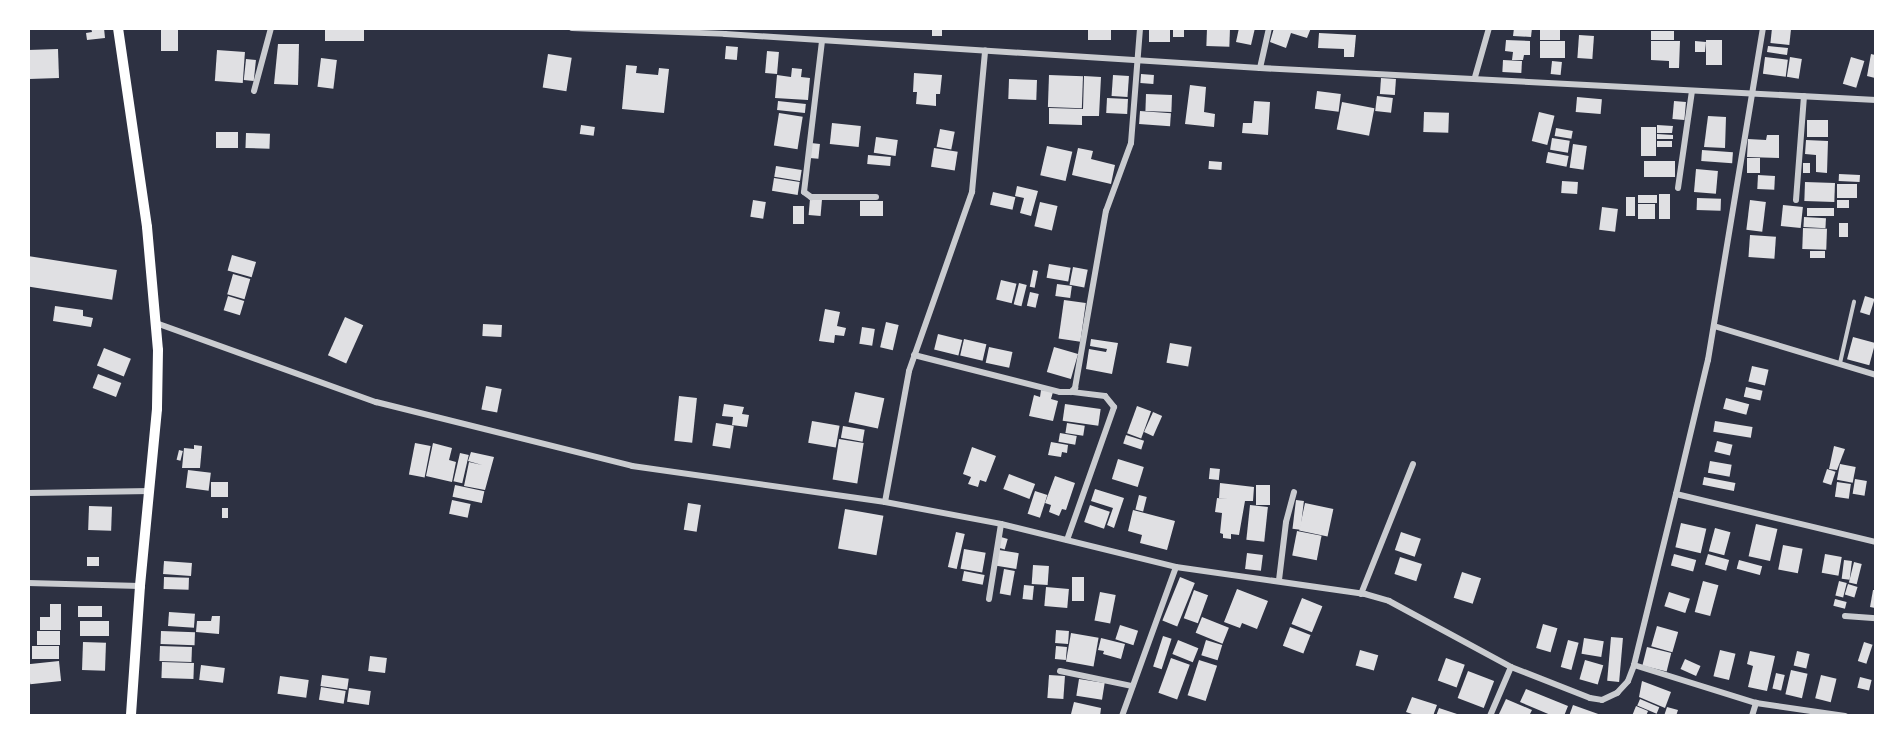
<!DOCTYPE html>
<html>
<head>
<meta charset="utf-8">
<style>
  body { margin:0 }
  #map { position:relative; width:1904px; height:744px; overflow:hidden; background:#2d3142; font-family:Karla,sans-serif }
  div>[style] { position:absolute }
  .building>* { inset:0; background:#e0e0e3; transform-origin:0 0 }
  .service>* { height:4px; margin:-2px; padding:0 2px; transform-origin:2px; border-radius:2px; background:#caccd0 }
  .minor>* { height:6px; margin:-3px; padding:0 3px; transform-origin:3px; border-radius:3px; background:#caccd0 }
  .secondary>* { height:10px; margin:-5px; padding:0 5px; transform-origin:5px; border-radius:5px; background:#fff }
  span { translate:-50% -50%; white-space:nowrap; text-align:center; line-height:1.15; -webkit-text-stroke:6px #fff; paint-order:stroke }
  .frame { position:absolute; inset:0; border:30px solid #fff; pointer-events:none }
</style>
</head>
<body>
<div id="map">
  <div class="building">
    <div style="clip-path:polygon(91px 28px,104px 28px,105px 38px,87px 40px,86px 33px,92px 32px)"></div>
    <div style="left:161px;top:28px;width:17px;height:23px"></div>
    <div style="left:325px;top:28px;width:39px;height:13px"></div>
    <div style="left:932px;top:28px;width:10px;height:8px"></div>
    <div style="left:1088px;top:28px;width:23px;height:12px"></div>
    <div style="left:1149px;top:28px;width:21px;height:14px"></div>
    <div style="left:1173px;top:28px;width:11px;height:9px"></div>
    <div style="left:1207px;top:28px;width:23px;height:18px;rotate:2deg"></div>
    <div style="clip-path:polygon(1239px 28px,1255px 28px,1251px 45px,1236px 42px)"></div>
    <div style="clip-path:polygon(1274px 28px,1311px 28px,1307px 38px,1291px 33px,1286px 48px,1270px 42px)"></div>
    <div style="clip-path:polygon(1514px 28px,1532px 28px,1531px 37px,1513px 36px)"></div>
    <div style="left:1772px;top:28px;width:19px;height:15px;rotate:6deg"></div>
    <div style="left:1540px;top:30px;width:20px;height:10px"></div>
    <div style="left:1651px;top:31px;width:23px;height:9px"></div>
    <div style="clip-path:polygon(1319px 33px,1356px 35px,1354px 57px,1344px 57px,1344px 49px,1318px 48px)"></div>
    <div style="left:1579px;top:35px;width:15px;height:23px;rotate:4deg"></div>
    <div style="clip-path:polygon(1506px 40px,1530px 41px,1530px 55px,1524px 55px,1523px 60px,1512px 60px,1513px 52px,1505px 51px)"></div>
    <div style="left:1706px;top:40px;width:16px;height:25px"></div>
    <div style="left:1540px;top:41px;width:25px;height:17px"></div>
    <div style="clip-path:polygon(1651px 41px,1680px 41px,1679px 68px,1669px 68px,1669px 61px,1651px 60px)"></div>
    <div style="clip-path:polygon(1695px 41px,1706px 42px,1705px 52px,1695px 52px)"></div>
    <div style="clip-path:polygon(278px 44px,299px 44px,298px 85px,274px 84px)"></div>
    <div style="left:726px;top:46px;width:12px;height:13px;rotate:5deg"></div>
    <div style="clip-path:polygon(1768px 46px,1788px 48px,1787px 55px,1767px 52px)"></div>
    <div style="left:58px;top:49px;width:29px;height:30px;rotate:88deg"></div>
    <div style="left:217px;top:50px;width:28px;height:31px;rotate:4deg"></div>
    <div style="left:767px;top:51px;width:12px;height:22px;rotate:5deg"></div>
    <div style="left:548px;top:54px;width:24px;height:34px;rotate:9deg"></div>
    <div style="clip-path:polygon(1871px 54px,1875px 55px,1875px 78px,1867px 76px)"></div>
    <div style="left:1765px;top:57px;width:23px;height:17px;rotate:7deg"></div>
    <div style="left:1790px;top:57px;width:12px;height:20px;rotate:9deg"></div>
    <div style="left:1851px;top:57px;width:14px;height:28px;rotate:17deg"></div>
    <div style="left:321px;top:58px;width:16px;height:29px;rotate:7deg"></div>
    <div style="left:246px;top:59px;width:10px;height:21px;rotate:6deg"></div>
    <div style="left:1503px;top:60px;width:19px;height:12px;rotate:3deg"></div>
    <div style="left:1552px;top:61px;width:10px;height:13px;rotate:6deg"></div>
    <div style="clip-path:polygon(626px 65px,637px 66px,636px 73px,658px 75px,659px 68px,669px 69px,664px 113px,622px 109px)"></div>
    <div style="clip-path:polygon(792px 68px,802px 69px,801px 77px,810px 78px,808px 100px,775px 98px,777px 75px,791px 77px)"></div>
    <div style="clip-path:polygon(914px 73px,942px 75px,940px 94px,936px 94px,936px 106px,916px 104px,917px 92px,913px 92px)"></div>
    <div style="left:1141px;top:74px;width:13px;height:9px;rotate:4deg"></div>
    <div style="left:1049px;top:75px;width:34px;height:32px;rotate:2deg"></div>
    <div style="left:1113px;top:75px;width:16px;height:21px;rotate:4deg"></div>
    <div style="clip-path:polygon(1084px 76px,1101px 77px,1099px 116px,1082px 116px,1082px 125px,1049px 124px,1049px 108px,1083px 109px)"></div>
    <div style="left:1381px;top:78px;width:15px;height:16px;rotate:4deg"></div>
    <div style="left:1009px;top:79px;width:28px;height:20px;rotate:2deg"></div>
    <div style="clip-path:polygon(1190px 85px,1206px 87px,1204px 112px,1215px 114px,1214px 127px,1185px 124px)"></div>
    <div style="left:1317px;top:91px;width:24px;height:18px;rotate:7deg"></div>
    <div style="left:1146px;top:94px;width:26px;height:17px;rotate:2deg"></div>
    <div style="left:1377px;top:96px;width:16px;height:15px;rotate:7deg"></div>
    <div style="left:1577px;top:97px;width:25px;height:15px;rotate:5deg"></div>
    <div style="left:1107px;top:98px;width:21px;height:15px;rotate:3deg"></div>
    <div style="left:778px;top:101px;width:28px;height:9px;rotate:6deg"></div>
    <div style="clip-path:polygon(1254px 101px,1270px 102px,1268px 135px,1242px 133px,1243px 123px,1252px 123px)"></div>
    <div style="left:1674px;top:101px;width:12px;height:18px;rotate:5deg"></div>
    <div style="left:1342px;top:102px;width:33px;height:28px;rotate:11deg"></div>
    <div style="left:1140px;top:111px;width:31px;height:13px;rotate:4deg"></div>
    <div style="left:1424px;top:112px;width:25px;height:20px;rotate:2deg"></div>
    <div style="left:1539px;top:112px;width:16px;height:30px;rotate:14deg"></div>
    <div style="left:779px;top:113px;width:24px;height:33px;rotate:9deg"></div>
    <div style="clip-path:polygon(1708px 116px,1726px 117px,1725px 148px,1704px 147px)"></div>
    <div style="left:1807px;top:120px;width:21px;height:17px"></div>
    <div style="left:832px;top:123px;width:29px;height:21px;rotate:6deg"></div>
    <div style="left:581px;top:125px;width:14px;height:9px;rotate:8deg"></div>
    <div style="clip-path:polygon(1657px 125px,1673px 126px,1672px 133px,1657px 133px)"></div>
    <div style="left:1641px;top:127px;width:15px;height:29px"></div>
    <div style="left:1556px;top:128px;width:17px;height:8px;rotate:10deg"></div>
    <div style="left:940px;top:129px;width:15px;height:18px;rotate:11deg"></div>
    <div style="left:216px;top:132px;width:22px;height:16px"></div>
    <div style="left:246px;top:133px;width:24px;height:15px;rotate:2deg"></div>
    <div style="clip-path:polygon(1657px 134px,1673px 135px,1673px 139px,1657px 139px)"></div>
    <div style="clip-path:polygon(1767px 135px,1779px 135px,1779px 158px,1747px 157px,1748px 139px,1766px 140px)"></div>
    <div style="left:876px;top:137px;width:22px;height:16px;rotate:8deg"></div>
    <div style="left:1552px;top:138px;width:18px;height:12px;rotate:9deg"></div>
    <div style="clip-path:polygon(1806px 140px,1828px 141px,1827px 173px,1816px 172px,1816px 155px,1805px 154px)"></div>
    <div style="left:1657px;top:141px;width:15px;height:6px"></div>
    <div style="left:811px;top:143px;width:9px;height:15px;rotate:6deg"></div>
    <div style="left:1573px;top:144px;width:14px;height:24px;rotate:8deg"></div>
    <div style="left:1047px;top:146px;width:26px;height:30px;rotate:13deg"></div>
    <div style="left:934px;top:148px;width:24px;height:19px;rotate:9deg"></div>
    <div style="clip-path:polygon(1078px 148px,1093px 151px,1091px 159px,1115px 165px,1111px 184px,1072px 175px)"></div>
    <div style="left:1702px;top:150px;width:31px;height:11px;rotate:4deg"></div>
    <div style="left:1548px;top:152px;width:21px;height:11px;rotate:11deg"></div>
    <div style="left:868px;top:155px;width:23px;height:9px;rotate:5deg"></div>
    <div style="left:1747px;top:158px;width:13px;height:15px"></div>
    <div style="left:1209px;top:161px;width:13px;height:8px;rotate:4deg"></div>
    <div style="left:1644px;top:161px;width:31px;height:16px"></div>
    <div style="left:1803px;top:163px;width:7px;height:10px"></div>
    <div style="left:776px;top:166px;width:26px;height:11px;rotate:9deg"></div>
    <div style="left:1696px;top:169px;width:22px;height:23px;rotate:5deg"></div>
    <div style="left:1839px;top:174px;width:21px;height:7px;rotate:3deg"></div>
    <div style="left:1758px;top:175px;width:17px;height:14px;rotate:3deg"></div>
    <div style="left:774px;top:178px;width:26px;height:13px;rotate:9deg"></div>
    <div style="left:1562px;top:181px;width:16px;height:12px;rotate:4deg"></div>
    <div style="left:1805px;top:182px;width:30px;height:19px;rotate:2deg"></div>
    <div style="left:1837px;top:184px;width:20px;height:14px"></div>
    <div style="clip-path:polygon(1017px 186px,1038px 191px,1031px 216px,1020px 213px,1024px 198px,1015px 196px)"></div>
    <div style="left:993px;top:192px;width:23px;height:13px;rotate:13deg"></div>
    <div style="left:1659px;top:194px;width:11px;height:25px"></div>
    <div style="left:1638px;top:195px;width:19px;height:8px"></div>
    <div style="left:1626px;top:197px;width:9px;height:19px"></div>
    <div style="left:1697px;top:198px;width:24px;height:12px;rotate:2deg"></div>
    <div style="left:810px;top:199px;width:12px;height:16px;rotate:5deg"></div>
    <div style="left:753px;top:200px;width:13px;height:17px;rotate:9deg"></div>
    <div style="left:1750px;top:200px;width:16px;height:30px;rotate:7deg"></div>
    <div style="left:1837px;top:200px;width:12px;height:8px"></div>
    <div style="left:860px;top:201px;width:23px;height:15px"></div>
    <div style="left:1040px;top:202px;width:18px;height:25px;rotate:13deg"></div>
    <div style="left:1638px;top:204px;width:17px;height:15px"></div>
    <div style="left:1783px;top:205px;width:20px;height:21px;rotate:6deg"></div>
    <div style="left:793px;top:206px;width:11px;height:18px"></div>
    <div style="left:1602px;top:207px;width:16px;height:23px;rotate:7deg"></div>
    <div style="left:1807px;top:208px;width:27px;height:8px"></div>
    <div style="left:1804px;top:217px;width:22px;height:10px;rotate:3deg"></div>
    <div style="left:1839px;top:223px;width:9px;height:14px"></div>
    <div style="left:1803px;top:228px;width:24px;height:21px;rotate:2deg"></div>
    <div style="left:1750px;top:235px;width:26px;height:22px;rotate:4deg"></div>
    <div style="left:1810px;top:251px;width:15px;height:7px"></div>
    <div style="left:232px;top:255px;width:25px;height:16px;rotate:16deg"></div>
    <div style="left:28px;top:256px;width:90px;height:30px;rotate:9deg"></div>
    <div style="left:1049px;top:264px;width:22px;height:14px;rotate:10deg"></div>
    <div style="left:1073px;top:267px;width:15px;height:18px;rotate:11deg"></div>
    <div style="left:1033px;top:270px;width:5px;height:17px;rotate:11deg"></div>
    <div style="left:233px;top:274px;width:18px;height:21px;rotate:16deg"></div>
    <div style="left:1001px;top:280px;width:16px;height:20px;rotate:14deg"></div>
    <div style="left:1019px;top:283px;width:8px;height:22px;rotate:14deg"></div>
    <div style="left:1057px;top:284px;width:15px;height:12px;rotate:8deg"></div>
    <div style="left:1030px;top:292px;width:9px;height:14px;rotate:13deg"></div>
    <div style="left:228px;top:296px;width:17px;height:15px;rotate:17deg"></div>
    <div style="left:1865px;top:296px;width:10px;height:17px;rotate:17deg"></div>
    <div style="left:1064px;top:300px;width:22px;height:39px;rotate:8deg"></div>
    <div style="clip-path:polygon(55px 306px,83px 310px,83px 316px,93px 318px,91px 327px,53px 321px)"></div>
    <div style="clip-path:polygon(825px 309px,840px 312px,837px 326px,846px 328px,844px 336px,835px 335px,834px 343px,819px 341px)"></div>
    <div style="left:345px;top:317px;width:20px;height:42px;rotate:24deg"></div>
    <div style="left:886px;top:322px;width:13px;height:26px;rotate:13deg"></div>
    <div style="left:483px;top:324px;width:19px;height:12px;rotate:3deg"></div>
    <div style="left:862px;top:327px;width:13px;height:17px;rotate:9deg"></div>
    <div style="left:938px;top:334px;width:25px;height:16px;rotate:14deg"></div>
    <div style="left:1853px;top:337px;width:23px;height:23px;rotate:15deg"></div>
    <div style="left:964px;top:339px;width:23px;height:17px;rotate:13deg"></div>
    <div style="clip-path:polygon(1091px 339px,1118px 343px,1112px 374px,1086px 369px,1089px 349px,1106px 352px,1107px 349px,1090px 346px)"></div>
    <div style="left:1170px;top:343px;width:22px;height:20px;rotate:10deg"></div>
    <div style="left:989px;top:347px;width:24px;height:16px;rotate:12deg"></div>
    <div style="left:1054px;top:347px;width:25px;height:26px;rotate:16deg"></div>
    <div style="left:104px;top:348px;width:29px;height:19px;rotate:22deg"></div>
    <div style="left:1752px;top:366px;width:17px;height:16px;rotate:13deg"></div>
    <div style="left:98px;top:374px;width:25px;height:15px;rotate:21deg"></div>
    <div style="left:486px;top:386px;width:16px;height:24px;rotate:11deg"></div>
    <div style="left:1746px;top:387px;width:17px;height:10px;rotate:13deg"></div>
    <div style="clip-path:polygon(1041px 390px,1053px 392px,1051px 399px,1058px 401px,1053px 421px,1029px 416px,1034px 395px,1040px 397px)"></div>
    <div style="left:855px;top:392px;width:30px;height:31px;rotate:12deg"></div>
    <div style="left:679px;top:396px;width:18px;height:45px;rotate:6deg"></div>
    <div style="left:1726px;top:398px;width:24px;height:11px;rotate:15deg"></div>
    <div style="clip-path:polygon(724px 404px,744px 407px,742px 414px,749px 415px,747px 427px,732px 425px,733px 417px,722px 416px)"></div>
    <div style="left:1065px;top:404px;width:36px;height:17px;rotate:8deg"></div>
    <div style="left:1137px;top:406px;width:15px;height:29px;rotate:20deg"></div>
    <div style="left:1153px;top:412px;width:10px;height:22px;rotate:24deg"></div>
    <div style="left:812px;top:421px;width:28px;height:22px;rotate:10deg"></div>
    <div style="left:1715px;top:421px;width:38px;height:11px;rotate:9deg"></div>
    <div style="left:716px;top:423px;width:18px;height:23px;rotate:9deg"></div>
    <div style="left:1067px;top:423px;width:18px;height:10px;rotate:9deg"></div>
    <div style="left:843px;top:426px;width:22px;height:12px;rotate:10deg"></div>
    <div style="left:1060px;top:433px;width:17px;height:9px;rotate:10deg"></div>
    <div style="left:1126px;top:435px;width:19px;height:9px;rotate:18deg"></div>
    <div style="left:839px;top:439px;width:25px;height:41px;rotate:9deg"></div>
    <div style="left:1717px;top:441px;width:16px;height:11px;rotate:14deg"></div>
    <div style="clip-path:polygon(1051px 442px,1068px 445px,1067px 453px,1062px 452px,1061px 457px,1048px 455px)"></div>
    <div style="left:415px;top:443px;width:16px;height:32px;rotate:11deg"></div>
    <div style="clip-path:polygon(433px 443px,452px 448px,449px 460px,456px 462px,452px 482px,426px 476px)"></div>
    <div style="clip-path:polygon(194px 445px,202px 446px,200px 468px,182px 468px,184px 448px,194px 449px)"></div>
    <div style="clip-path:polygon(1834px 446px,1845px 449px,1837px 470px,1829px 469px)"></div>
    <div style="clip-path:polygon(972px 447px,996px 456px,986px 482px,980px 480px,978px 487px,968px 484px,971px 477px,963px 474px)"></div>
    <div style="left:179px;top:450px;width:4px;height:10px;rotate:14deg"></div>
    <div style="clip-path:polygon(471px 452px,494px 457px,485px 490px,464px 486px,469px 462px,482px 465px,468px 461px)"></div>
    <div style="left:460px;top:453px;width:9px;height:29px;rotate:13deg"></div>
    <div style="left:1118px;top:459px;width:27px;height:21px;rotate:17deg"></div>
    <div style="left:1710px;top:461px;width:22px;height:12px;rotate:10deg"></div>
    <div style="left:1840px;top:464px;width:16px;height:16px;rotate:11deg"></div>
    <div style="left:1210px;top:468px;width:10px;height:11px;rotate:6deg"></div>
    <div style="left:1827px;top:469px;width:9px;height:14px;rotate:18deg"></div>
    <div style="left:188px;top:470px;width:23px;height:18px;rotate:7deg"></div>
    <div style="left:1009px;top:474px;width:28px;height:16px;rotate:21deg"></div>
    <div style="clip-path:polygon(1055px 476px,1075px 483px,1066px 510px,1062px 509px,1059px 516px,1049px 512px,1051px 505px,1045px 503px)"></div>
    <div style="left:1704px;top:477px;width:32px;height:8px;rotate:11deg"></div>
    <div style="left:1855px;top:479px;width:12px;height:15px;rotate:9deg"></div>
    <div style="left:211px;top:482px;width:17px;height:15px"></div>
    <div style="left:1837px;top:482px;width:14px;height:15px;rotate:8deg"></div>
    <div style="clip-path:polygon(1220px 483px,1254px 487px,1253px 501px,1245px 501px,1239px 535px,1231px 534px,1231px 539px,1223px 538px,1223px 534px,1220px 533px,1222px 513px,1215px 512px,1217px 498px,1228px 499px,1219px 498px)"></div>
    <div style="left:455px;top:485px;width:30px;height:12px;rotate:12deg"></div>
    <div style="left:1256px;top:485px;width:14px;height:20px"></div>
    <div style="clip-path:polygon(1095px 489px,1124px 498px,1114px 528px,1107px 525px,1113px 508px,1091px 501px)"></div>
    <div style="left:1035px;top:491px;width:13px;height:24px;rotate:18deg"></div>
    <div style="left:1139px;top:495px;width:8px;height:15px;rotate:14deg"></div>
    <div style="left:452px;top:500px;width:19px;height:14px;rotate:12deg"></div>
    <div style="left:1296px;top:500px;width:8px;height:29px;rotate:7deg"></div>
    <div style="left:688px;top:503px;width:13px;height:27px;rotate:9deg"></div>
    <div style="left:1305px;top:503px;width:29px;height:28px;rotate:12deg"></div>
    <div style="left:1090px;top:505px;width:21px;height:18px;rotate:19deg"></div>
    <div style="left:1250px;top:505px;width:18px;height:35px;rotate:6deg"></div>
    <div style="left:89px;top:506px;width:23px;height:24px;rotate:2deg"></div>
    <div style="left:222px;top:508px;width:6px;height:10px"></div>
    <div style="left:845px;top:509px;width:39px;height:40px;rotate:10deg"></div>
    <div style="clip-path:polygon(1133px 510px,1175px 521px,1167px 550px,1140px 543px,1142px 535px,1128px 531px)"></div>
    <div style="left:1681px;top:523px;width:26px;height:25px;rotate:13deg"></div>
    <div style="left:1756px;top:524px;width:22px;height:33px;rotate:13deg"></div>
    <div style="left:1715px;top:528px;width:16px;height:24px;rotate:15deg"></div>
    <div style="left:1297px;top:531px;width:25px;height:25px;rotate:11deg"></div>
    <div style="left:956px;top:532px;width:9px;height:36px;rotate:13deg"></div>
    <div style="left:1401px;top:532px;width:21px;height:19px;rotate:19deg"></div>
    <div style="left:1001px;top:537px;width:7px;height:11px;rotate:16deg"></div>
    <div style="left:1783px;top:545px;width:20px;height:25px;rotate:11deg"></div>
    <div style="left:964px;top:549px;width:22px;height:20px;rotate:10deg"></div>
    <div style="left:999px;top:550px;width:20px;height:16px;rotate:9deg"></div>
    <div style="left:1247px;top:553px;width:16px;height:16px;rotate:7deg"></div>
    <div style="left:1674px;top:554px;width:23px;height:12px;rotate:15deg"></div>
    <div style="left:1708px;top:554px;width:22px;height:11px;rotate:16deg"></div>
    <div style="left:1825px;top:554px;width:17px;height:19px;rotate:10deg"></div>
    <div style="left:87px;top:557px;width:12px;height:9px"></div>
    <div style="left:1400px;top:557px;width:23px;height:18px;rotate:18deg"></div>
    <div style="left:1739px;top:560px;width:24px;height:9px;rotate:15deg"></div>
    <div style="left:1844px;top:560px;width:8px;height:19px;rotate:7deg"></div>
    <div style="left:164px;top:561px;width:28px;height:13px;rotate:4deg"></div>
    <div style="left:1854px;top:562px;width:8px;height:21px;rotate:14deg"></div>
    <div style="left:1033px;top:565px;width:16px;height:19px;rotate:4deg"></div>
    <div style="left:1004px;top:569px;width:11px;height:25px;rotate:10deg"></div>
    <div style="left:964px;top:571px;width:21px;height:10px;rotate:11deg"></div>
    <div style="left:1462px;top:572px;width:20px;height:27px;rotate:18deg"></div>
    <div style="left:164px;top:577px;width:25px;height:12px;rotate:2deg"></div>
    <div style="left:1072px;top:577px;width:12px;height:24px"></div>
    <div style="left:1180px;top:577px;width:16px;height:47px;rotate:22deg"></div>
    <div style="left:1703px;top:581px;width:16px;height:32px;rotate:15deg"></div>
    <div style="left:1839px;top:581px;width:8px;height:15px;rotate:14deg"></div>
    <div style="left:1848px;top:584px;width:10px;height:11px;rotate:17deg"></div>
    <div style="left:1024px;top:585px;width:10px;height:14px;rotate:6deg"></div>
    <div style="left:1046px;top:587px;width:23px;height:19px;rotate:5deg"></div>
    <div style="clip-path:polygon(1237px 589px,1268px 601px,1257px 629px,1242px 623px,1240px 628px,1224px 622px)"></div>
    <div style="left:1194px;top:590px;width:15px;height:30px;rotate:20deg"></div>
    <div style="clip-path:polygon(1873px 590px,1875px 590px,1875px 608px,1870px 607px)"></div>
    <div style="left:1100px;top:592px;width:16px;height:29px;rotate:11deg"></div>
    <div style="left:1669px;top:592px;width:22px;height:15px;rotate:18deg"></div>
    <div style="left:1302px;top:598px;width:22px;height:28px;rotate:22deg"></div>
    <div style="left:1835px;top:599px;width:12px;height:7px;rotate:14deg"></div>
    <div style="clip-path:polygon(50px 604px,61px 604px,61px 630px,40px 630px,40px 617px,50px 617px)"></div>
    <div style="left:78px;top:606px;width:24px;height:11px"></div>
    <div style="left:169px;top:612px;width:26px;height:14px;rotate:4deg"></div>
    <div style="clip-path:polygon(212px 616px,220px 616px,219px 634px,196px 632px,197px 621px,211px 621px)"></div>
    <div style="left:1202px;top:617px;width:29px;height:17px;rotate:22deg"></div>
    <div style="left:80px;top:621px;width:29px;height:15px"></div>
    <div style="left:1543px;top:624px;width:15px;height:25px;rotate:16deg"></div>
    <div style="left:1120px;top:625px;width:19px;height:15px;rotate:18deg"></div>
    <div style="left:1657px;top:626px;width:22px;height:21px;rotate:16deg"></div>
    <div style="left:1290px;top:627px;width:22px;height:20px;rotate:21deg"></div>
    <div style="left:1056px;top:630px;width:13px;height:13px;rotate:4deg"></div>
    <div style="left:37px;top:631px;width:23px;height:14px"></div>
    <div style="left:161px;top:631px;width:34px;height:13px;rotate:2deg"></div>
    <div style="left:1071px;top:633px;width:28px;height:29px;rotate:10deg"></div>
    <div style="left:1163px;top:636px;width:9px;height:32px;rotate:18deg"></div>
    <div style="left:1611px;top:637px;width:12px;height:44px;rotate:5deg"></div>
    <div style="clip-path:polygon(1101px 638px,1125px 644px,1121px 659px,1103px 654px,1104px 651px,1098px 650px)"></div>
    <div style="left:1584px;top:638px;width:20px;height:16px;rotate:9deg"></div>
    <div style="left:1178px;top:640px;width:22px;height:15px;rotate:22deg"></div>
    <div style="left:1206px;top:640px;width:17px;height:16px;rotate:17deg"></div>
    <div style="left:1568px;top:640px;width:11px;height:28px;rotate:15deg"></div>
    <div style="left:83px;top:642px;width:23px;height:28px;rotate:2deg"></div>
    <div style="left:1864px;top:642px;width:9px;height:20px;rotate:18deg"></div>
    <div style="left:59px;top:646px;width:13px;height:27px;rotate:90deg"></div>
    <div style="left:160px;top:646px;width:32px;height:15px;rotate:2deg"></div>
    <div style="left:1056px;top:646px;width:11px;height:13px;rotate:5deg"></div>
    <div style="left:1647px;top:647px;width:25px;height:19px;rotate:14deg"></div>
    <div style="left:1360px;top:650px;width:19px;height:16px;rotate:16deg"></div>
    <div style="left:1720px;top:650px;width:16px;height:27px;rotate:14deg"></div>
    <div style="clip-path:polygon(1750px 651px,1775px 656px,1767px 691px,1748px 687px,1753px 666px,1747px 664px)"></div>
    <div style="left:1797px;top:651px;width:13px;height:15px;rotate:13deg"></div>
    <div style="left:370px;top:656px;width:17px;height:15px;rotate:7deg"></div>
    <div style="left:1171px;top:658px;width:20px;height:37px;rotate:20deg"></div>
    <div style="left:1446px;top:658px;width:20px;height:24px;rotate:20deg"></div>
    <div style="left:1685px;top:659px;width:17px;height:11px;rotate:24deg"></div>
    <div style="left:1199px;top:660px;width:19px;height:37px;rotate:18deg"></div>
    <div style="left:1585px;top:660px;width:19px;height:20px;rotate:16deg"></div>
    <div style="left:59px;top:661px;width:20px;height:31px;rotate:84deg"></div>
    <div style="left:162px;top:662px;width:32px;height:16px;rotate:2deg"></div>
    <div style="left:201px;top:665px;width:24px;height:15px;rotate:7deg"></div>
    <div style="left:1791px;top:670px;width:17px;height:25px;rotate:13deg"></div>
    <div style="left:1468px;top:671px;width:28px;height:29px;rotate:21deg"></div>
    <div style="left:1776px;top:673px;width:9px;height:16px;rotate:13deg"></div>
    <div style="left:322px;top:675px;width:27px;height:11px;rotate:8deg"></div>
    <div style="left:1049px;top:675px;width:16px;height:23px;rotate:4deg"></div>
    <div style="left:1821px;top:675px;width:16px;height:24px;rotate:14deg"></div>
    <div style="left:280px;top:676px;width:29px;height:18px;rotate:8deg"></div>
    <div style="left:1860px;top:677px;width:12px;height:11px;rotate:14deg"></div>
    <div style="left:1079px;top:679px;width:26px;height:17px;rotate:9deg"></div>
    <div style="clip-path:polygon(1642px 681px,1671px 692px,1665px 708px,1639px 697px)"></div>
    <div style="left:321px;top:687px;width:25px;height:13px;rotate:9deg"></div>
    <div style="left:349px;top:688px;width:22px;height:14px;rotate:8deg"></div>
    <div style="clip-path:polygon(1526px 689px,1568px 706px,1564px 716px,1553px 716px,1520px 702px)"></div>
    <div style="clip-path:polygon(1412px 697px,1437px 705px,1433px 716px,1418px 716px,1406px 712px)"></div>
    <div style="clip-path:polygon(1506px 699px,1532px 710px,1529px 716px,1498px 716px)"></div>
    <div style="left:1640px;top:699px;width:21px;height:7px;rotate:23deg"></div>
    <div style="clip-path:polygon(1074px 702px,1101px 708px,1100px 716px,1071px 714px)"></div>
    <div style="clip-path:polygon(1573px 705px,1601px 715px,1601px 716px,1569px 716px)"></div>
    <div style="clip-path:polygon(1636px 706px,1648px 711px,1646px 716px,1632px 716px)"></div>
    <div style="clip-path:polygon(1667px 707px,1678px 710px,1676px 716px,1664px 716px)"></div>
    <div style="clip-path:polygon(1439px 708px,1460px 715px,1460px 716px,1436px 716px)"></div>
  </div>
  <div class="service">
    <div style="left:1840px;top:363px;width:63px;rotate:-77.1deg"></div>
  </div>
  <div class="minor">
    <div style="left:572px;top:28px;width:153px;rotate:2.2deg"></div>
    <div style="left:725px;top:34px;width:536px;rotate:3.64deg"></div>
    <div style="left:1260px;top:68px;width:617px;rotate:2.97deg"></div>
    <div style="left:822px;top:41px;width:152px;rotate:96.8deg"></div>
    <div style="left:804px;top:192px;width:9px;rotate:36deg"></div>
    <div style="left:811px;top:197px;width:65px"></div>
    <div style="left:1260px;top:68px;width:41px;rotate:-77.3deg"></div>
    <div style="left:1475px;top:77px;width:51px;rotate:-74.1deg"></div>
    <div style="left:254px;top:91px;width:65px;rotate:-74.9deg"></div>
    <div style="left:1678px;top:188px;width:98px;rotate:-81.8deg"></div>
    <div style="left:1796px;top:200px;width:104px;rotate:-85.6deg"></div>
    <div style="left:156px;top:323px;width:234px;rotate:19.8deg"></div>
    <div style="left:376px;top:402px;width:264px;rotate:14deg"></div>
    <div style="left:632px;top:466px;width:256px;rotate:8.1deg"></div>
    <div style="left:885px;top:502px;width:118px;rotate:10.7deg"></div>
    <div style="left:1001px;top:524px;width:180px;rotate:13.8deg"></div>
    <div style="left:1176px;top:567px;width:191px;rotate:8.1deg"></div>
    <div style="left:1365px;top:594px;width:25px;rotate:16deg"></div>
    <div style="left:1389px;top:601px;width:139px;rotate:28.4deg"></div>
    <div style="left:1511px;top:667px;width:85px;rotate:21.4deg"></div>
    <div style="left:1590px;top:698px;width:12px;rotate:9deg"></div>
    <div style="left:1602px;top:700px;width:17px;rotate:-25deg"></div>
    <div style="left:1617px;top:693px;width:16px;rotate:-47deg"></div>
    <div style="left:1628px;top:681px;width:17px;rotate:-69deg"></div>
    <div style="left:1634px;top:665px;width:176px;rotate:-76.2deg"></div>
    <div style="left:1676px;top:494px;width:138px;rotate:-76.6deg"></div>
    <div style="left:1708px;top:360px;width:337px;rotate:-80.6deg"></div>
    <div style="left:1714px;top:326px;width:169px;rotate:16.8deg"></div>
    <div style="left:914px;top:355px;width:151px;rotate:14.2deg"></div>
    <div style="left:1060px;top:392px;width:11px"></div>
    <div style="left:1071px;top:392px;width:6px;rotate:-45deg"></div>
    <div style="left:1075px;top:388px;width:180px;rotate:-80.1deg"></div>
    <div style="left:1106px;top:211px;width:72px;rotate:-69.8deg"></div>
    <div style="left:1131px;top:143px;width:115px;rotate:-85.5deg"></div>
    <div style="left:28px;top:493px;width:122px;rotate:-0.9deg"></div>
    <div style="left:1676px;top:494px;width:206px;rotate:13.5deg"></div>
    <div style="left:885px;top:502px;width:133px;rotate:-79.6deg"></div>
    <div style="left:909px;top:371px;width:190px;rotate:-70.6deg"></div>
    <div style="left:972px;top:192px;width:142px;rotate:-84.7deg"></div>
    <div style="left:1067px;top:540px;width:141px;rotate:-70.5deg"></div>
    <div style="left:1114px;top:407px;width:14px;rotate:-129deg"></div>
    <div style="left:1105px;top:396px;width:34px;rotate:-173deg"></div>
    <div style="left:1279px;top:580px;width:58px;rotate:-83.1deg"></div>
    <div style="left:1286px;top:522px;width:31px;rotate:-75deg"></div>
    <div style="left:28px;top:583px;width:112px;rotate:1.5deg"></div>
    <div style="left:1361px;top:594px;width:140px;rotate:-68.2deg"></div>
    <div style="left:989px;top:599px;width:76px;rotate:-80.9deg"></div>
    <div style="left:1845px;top:616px;width:31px;rotate:4deg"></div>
    <div style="left:1634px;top:665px;width:128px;rotate:17.3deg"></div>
    <div style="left:1060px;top:671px;width:74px;rotate:11.8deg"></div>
    <div style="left:1122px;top:716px;width:158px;rotate:-70.1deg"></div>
    <div style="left:1490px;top:716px;width:53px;rotate:-66.8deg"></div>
    <div style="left:1752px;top:716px;width:14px;rotate:-73deg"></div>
    <div style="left:1756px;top:703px;width:90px;rotate:8.3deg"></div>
  </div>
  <div class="secondary">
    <div style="left:118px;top:28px;width:201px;rotate:81.7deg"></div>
    <div style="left:147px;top:227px;width:123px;rotate:84.9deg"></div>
    <div style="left:158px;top:350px;width:59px;rotate:91deg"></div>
    <div style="left:157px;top:409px;width:178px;rotate:95.5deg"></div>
    <div style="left:140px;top:586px;width:130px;rotate:94deg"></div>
  </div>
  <div class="frame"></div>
</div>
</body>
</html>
